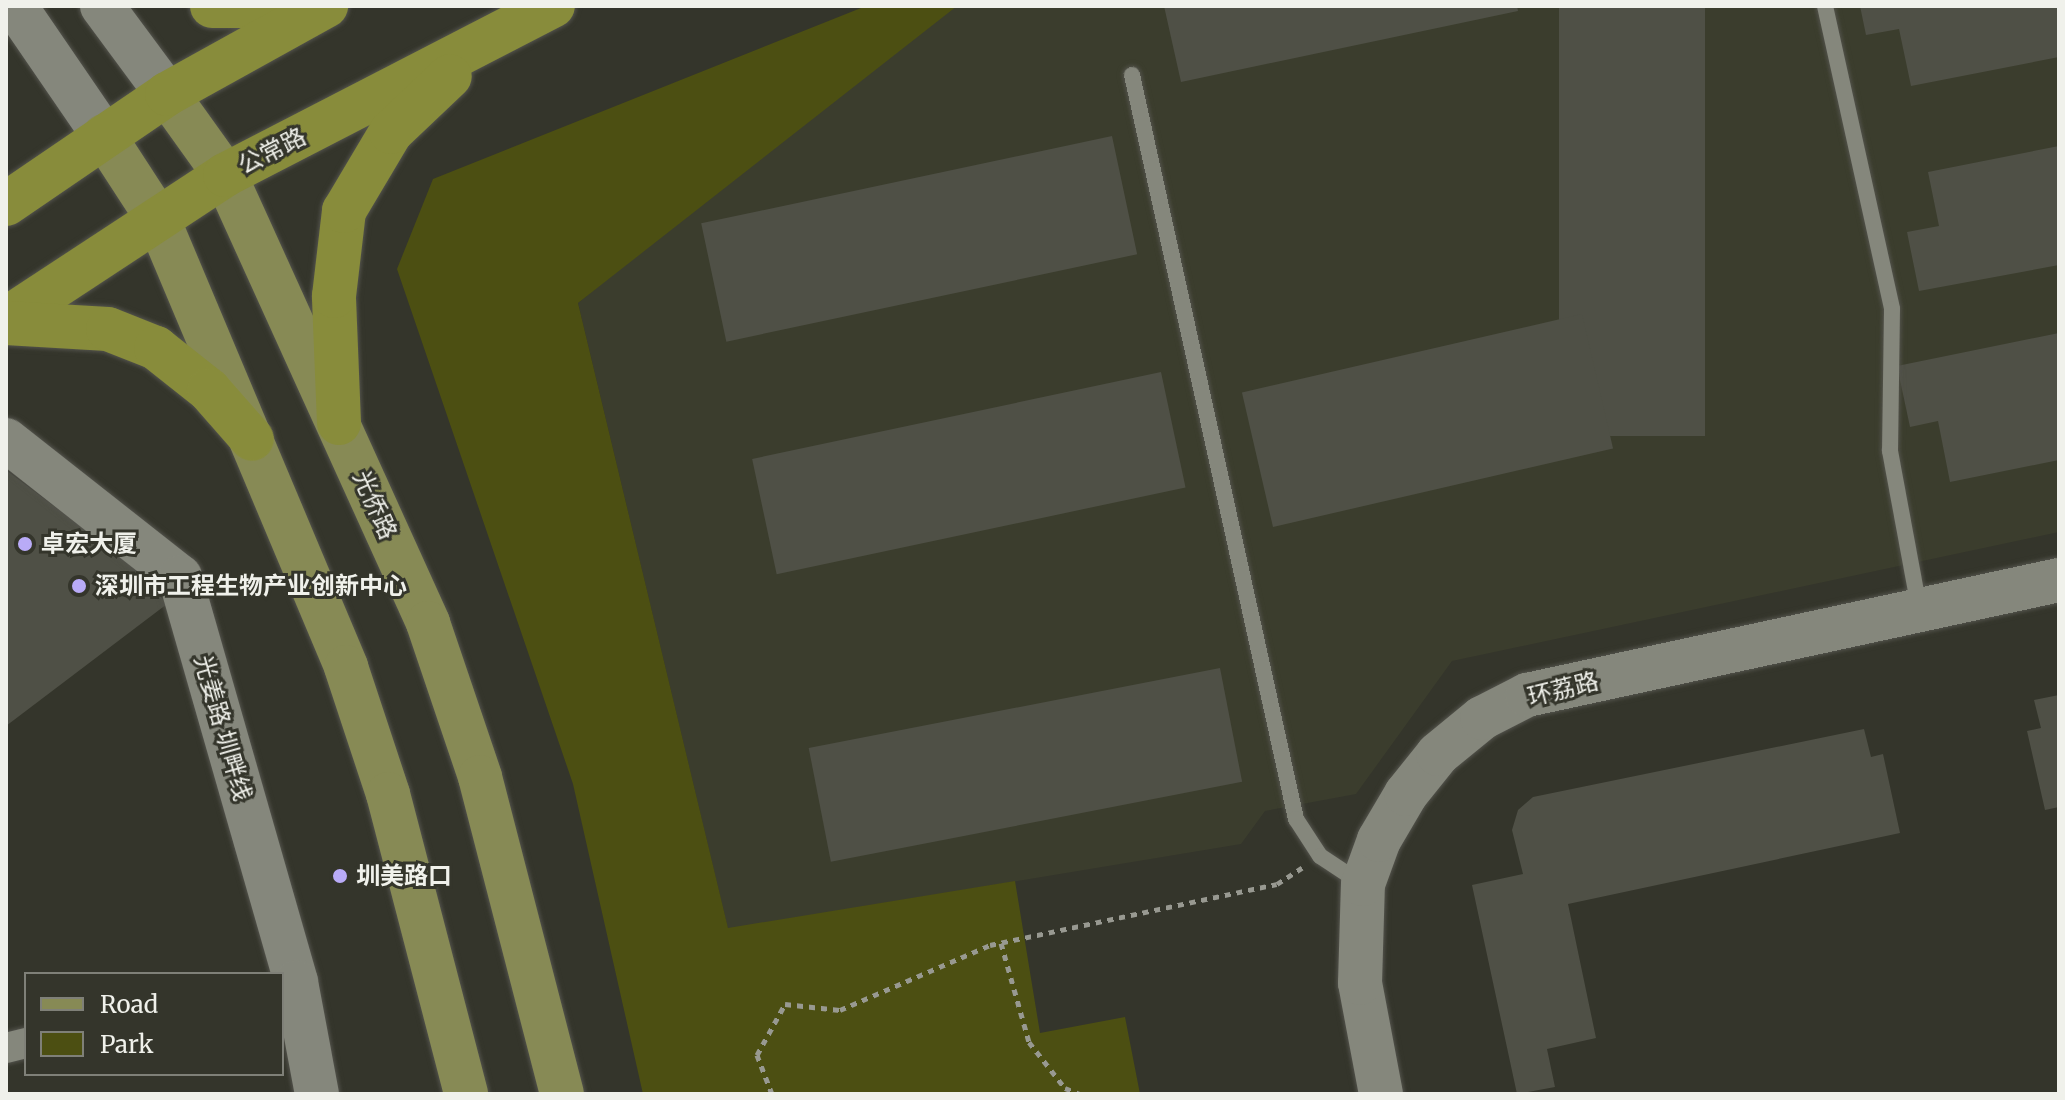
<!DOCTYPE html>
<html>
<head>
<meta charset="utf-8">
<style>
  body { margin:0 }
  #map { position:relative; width:2065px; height:1100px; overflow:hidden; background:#34352b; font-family:Merriweather,"Noto Sans SC",serif }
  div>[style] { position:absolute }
  .built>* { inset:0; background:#3b3d2d }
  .green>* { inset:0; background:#4c4f12 }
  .building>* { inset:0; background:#4f5046; transform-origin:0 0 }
  .path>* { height:5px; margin-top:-2.5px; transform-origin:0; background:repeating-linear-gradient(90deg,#989991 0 6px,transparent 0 12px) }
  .roads { filter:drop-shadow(0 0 2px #53534c) drop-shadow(0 0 2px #53534c) }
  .lane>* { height:16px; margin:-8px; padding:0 8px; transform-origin:8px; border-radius:8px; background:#85877c }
  .street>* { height:30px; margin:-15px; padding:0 15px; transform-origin:15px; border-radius:15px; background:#85877c }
  .secondary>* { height:44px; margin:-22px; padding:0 22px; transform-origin:22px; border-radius:22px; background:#85877c }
  .primary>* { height:44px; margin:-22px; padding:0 22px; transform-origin:22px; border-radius:22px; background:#878a55 }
  .highway>* { height:44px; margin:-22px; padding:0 22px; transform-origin:22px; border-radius:22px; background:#888c3b }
  .dots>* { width:22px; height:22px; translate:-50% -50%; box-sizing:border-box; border:4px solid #34352b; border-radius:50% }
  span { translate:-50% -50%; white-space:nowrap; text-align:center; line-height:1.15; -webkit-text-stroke:6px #34352b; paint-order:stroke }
  .street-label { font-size:24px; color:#f0f1eb }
  .poi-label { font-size:24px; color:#f0f1eb; font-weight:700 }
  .left { translate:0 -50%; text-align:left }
  .frame { position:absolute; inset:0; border:8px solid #f0f1eb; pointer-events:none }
  .legend { position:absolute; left:24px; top:972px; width:260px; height:104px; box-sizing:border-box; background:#34352b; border:2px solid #7f8078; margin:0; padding:10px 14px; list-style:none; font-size:24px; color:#f0f1eb }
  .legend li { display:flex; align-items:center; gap:16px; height:40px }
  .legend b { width:40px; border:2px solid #7f8078 }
</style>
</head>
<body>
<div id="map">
  <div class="built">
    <div style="clip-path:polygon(950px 6px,2059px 6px,2059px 532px,1452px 661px,1356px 794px,1265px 811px,1241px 844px,728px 929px,578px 303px,877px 59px)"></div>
  </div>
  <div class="green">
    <div style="clip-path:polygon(866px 6px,957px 6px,578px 303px,728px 928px,1015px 881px,1040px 1033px,1125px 1017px,1140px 1094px,643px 1094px,573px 784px,397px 269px,433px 179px)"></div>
  </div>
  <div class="building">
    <div style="clip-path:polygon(1164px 6px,1517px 6px,1518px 11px,1181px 82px)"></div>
    <div style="left:1559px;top:6px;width:146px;height:430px"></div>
    <div style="clip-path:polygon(1860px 6px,2059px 6px,2059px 57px,1911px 86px,1899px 29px,1866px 35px)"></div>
    <div style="left:1112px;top:136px;width:121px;height:420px;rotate:78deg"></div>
    <div style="clip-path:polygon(2059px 146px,2059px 265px,1919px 291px,1907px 232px,1939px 226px,1928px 172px)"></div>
    <div style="left:1582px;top:314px;width:138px;height:349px;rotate:77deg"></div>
    <div style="clip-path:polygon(2059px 333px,2059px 460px,1950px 482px,1938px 421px,1910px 427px,1897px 366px)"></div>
    <div style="left:1161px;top:372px;width:118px;height:418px;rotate:78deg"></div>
    <div style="clip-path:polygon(6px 470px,136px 568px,167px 604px,6px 726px)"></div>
    <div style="left:1220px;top:668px;width:116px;height:419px;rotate:79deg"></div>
    <div style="clip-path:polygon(2059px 695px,2059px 807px,2045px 810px,2027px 731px,2041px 728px,2034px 700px)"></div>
    <div style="clip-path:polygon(1864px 729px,1871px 757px,1883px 754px,1900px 833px,1568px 904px,1596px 1038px,1547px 1049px,1555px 1087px,1517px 1094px,1472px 885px,1523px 874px,1512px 830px,1518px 810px,1533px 797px)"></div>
  </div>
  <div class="path">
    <div style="left:1001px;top:943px;width:103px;rotate:74.2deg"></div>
    <div style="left:1029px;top:1042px;width:58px;rotate:52deg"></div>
    <div style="left:1065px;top:1088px;width:16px;rotate:22deg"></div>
    <div style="left:772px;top:1094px;width:42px;rotate:-111deg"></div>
    <div style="left:757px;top:1055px;width:58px;rotate:-61.2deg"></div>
    <div style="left:785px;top:1004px;width:55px;rotate:6.2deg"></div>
    <div style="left:840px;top:1010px;width:163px;rotate:-23.4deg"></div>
    <div style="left:990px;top:945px;width:293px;rotate:-12deg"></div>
    <div style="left:1277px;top:884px;width:30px;rotate:-33deg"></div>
  </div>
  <div class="roads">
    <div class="lane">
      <div style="left:1825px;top:6px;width:310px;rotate:77.5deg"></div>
      <div style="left:1892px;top:309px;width:142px;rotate:90.8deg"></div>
      <div style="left:1890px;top:451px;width:160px;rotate:79.5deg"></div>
      <div style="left:1132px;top:75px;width:762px;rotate:77.57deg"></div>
      <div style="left:1296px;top:819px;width:44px;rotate:57deg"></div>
      <div style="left:1320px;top:856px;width:49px;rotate:33.4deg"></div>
    </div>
    <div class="street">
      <div style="left:6px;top:1048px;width:21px;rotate:-14deg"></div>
    </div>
    <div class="secondary">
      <div style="left:15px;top:6px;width:158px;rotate:55.6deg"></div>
      <div style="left:102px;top:6px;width:109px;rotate:53.5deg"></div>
      <div style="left:6px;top:440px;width:221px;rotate:38.2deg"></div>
      <div style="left:180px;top:577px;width:421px;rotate:74deg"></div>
      <div style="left:296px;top:982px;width:114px;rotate:79.4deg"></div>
      <div style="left:1381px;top:1094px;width:113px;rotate:-100.7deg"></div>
      <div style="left:1360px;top:983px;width:99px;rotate:-88.3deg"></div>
      <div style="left:1363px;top:884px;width:47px;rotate:-70deg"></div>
      <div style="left:1379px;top:840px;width:53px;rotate:-59.6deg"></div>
      <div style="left:1406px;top:794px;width:51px;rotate:-51.3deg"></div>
      <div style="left:1438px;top:754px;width:57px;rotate:-39.3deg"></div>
      <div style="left:1482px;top:718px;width:51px;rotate:-27.1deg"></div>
      <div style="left:1527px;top:695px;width:544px;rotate:-12.2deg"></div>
    </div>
    <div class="primary">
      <div style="left:167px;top:94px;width:100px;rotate:54.4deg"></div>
      <div style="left:225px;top:175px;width:492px;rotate:65.6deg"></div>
      <div style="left:428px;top:623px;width:163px;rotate:71.3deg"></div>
      <div style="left:480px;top:777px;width:327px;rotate:75.5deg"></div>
      <div style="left:104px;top:136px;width:99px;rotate:57deg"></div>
      <div style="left:158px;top:219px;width:486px;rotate:67.2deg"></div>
      <div style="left:346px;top:667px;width:134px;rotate:71.7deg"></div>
      <div style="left:388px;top:794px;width:310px;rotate:75.4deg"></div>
    </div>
    <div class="highway">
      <div style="left:212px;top:6px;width:86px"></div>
      <div style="left:6px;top:204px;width:195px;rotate:-34.3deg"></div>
      <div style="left:167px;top:94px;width:182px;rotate:-29deg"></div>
      <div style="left:6px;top:319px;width:262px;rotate:-33.3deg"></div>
      <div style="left:225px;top:175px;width:369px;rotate:-27.3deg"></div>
      <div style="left:6px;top:323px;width:102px;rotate:3.4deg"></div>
      <div style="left:108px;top:329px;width:52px;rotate:21.6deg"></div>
      <div style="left:156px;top:348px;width:68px;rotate:38.4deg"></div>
      <div style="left:209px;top:390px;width:65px;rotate:48.7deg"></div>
      <div style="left:339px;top:423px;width:127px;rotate:-92.3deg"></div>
      <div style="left:334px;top:296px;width:86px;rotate:-83.3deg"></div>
      <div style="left:344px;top:211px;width:92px;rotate:-59.3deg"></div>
      <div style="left:391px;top:132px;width:81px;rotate:-43.5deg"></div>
    </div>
  </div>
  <div class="dots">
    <div style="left:25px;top:544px;background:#b9abf7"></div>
    <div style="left:79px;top:586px;background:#b9abf7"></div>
    <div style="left:340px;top:876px;background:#b9abf7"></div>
  </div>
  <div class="street-label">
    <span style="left:272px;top:151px;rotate:-27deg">公常路</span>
    <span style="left:375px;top:505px;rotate:66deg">光侨路</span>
    <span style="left:1563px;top:689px;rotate:-14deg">环荔路</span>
    <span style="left:223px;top:728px;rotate:74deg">光姜路 圳畔线</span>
  </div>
  <div class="poi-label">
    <span class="left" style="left:41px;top:544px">卓宏大厦</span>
    <span class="left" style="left:95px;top:586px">深圳市工程生物产业创新中心</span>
    <span class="left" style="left:356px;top:876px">圳美路口</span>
  </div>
  <div class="frame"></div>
  <ul class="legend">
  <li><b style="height:10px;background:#878a55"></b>Road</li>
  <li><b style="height:22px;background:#4c4f12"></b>Park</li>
  </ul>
</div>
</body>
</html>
